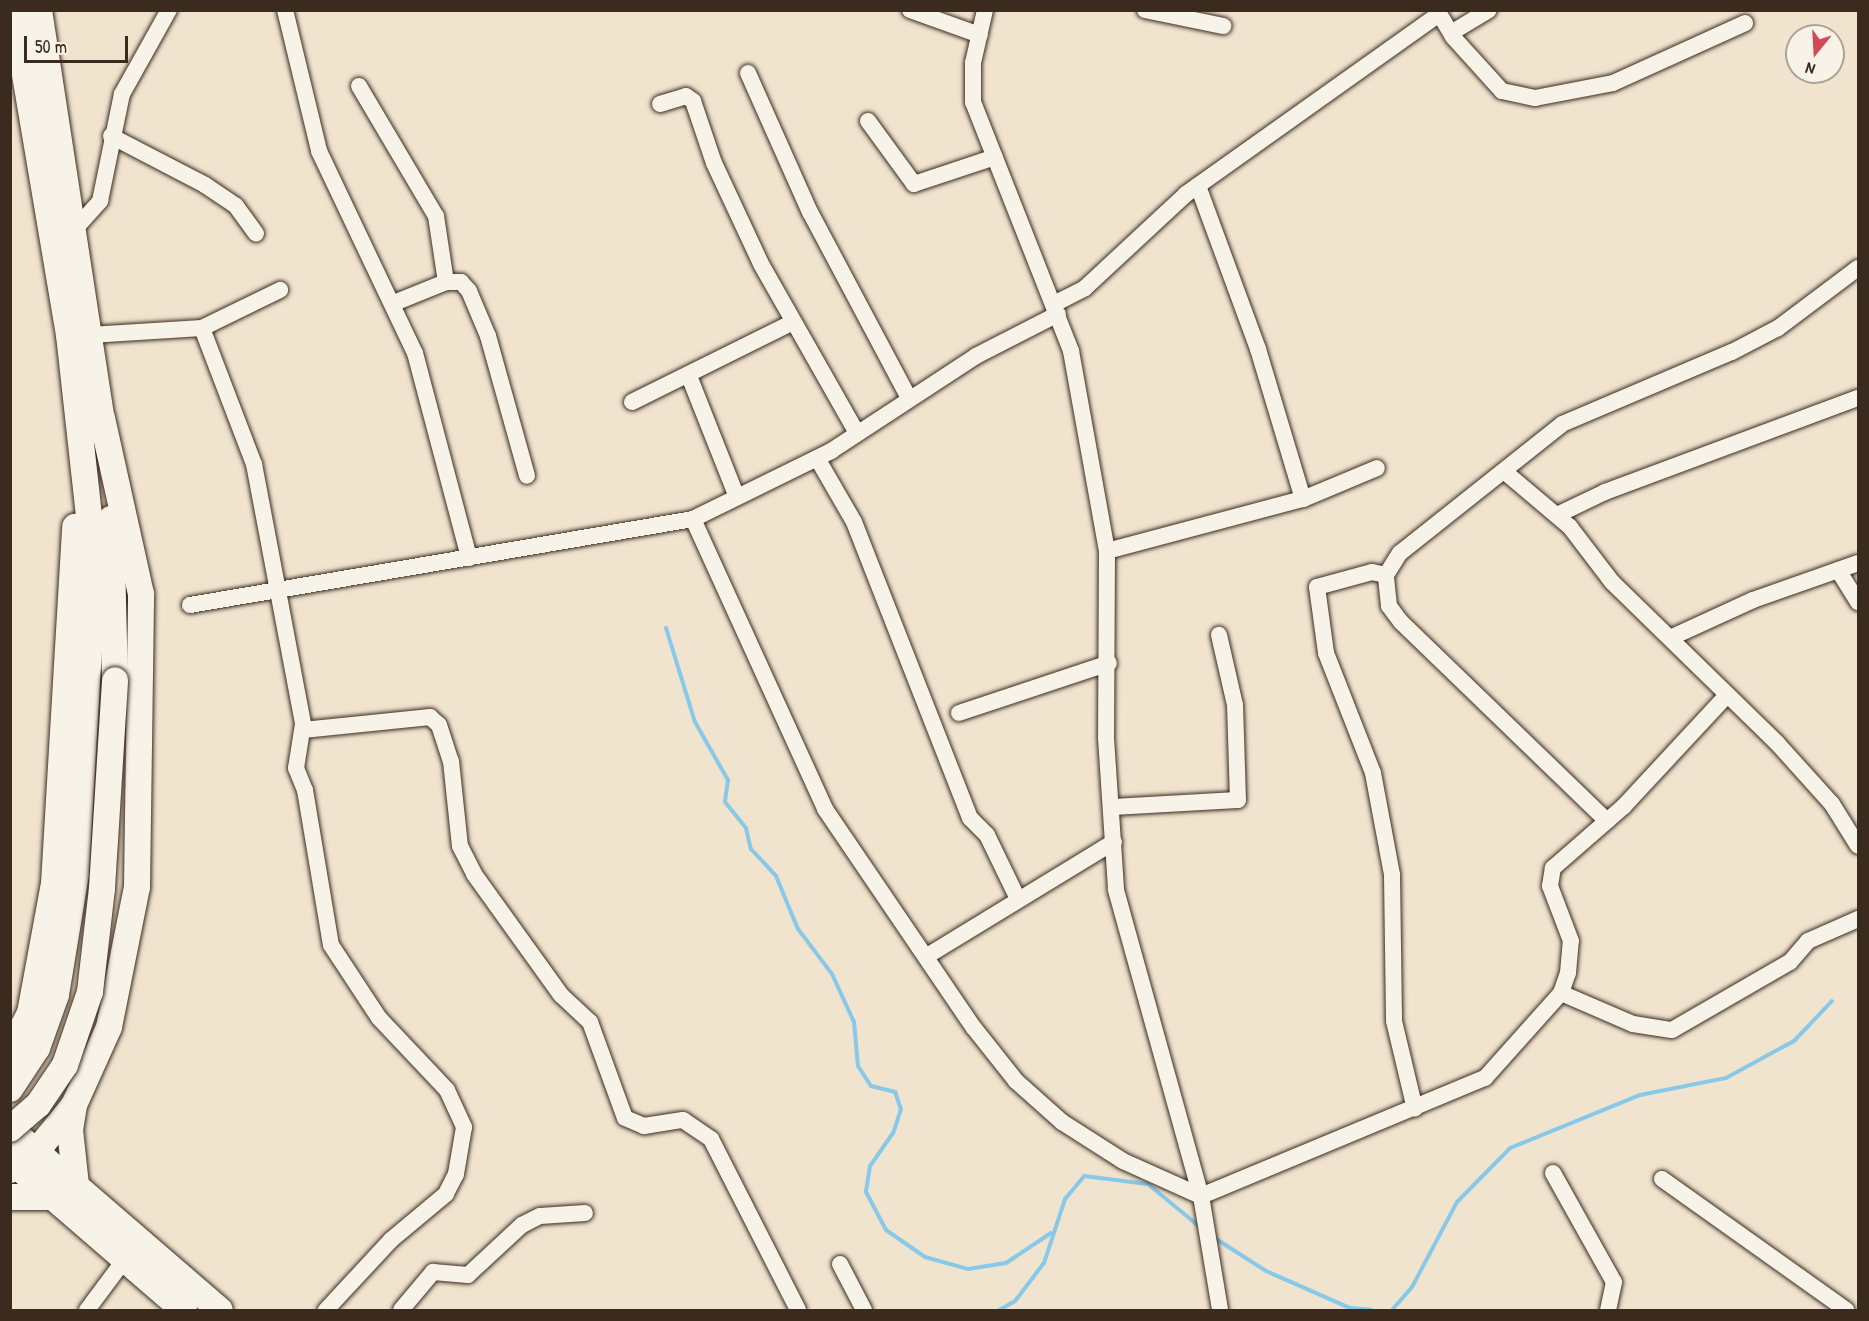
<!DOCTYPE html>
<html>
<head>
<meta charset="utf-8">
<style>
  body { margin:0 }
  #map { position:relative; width:1869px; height:1321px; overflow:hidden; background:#f0e4ce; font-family:"Patrick Hand",sans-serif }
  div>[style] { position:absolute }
  .stream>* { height:4px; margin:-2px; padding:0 2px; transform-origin:2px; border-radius:2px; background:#88c8e9 }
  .roads { filter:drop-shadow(0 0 2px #3b2a1e) drop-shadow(0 0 2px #3b2a1e) }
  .minor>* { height:16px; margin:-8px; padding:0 8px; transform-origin:8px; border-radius:8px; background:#f7f3e8 }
  .highway>* { height:26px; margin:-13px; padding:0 13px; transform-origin:13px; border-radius:13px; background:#f7f3e8 }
  .bridges { filter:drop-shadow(0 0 2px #3b2a1e) drop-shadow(0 0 2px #3b2a1e) }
  .highway-bridge>* { height:26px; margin:-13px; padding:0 13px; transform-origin:13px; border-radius:13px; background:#f7f3e8 }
  span { translate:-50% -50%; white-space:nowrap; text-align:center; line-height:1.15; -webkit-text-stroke:5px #f7f3e8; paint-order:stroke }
  .frame { position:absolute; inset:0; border:12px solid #3b2a1e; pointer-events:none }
  .north { position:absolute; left:1785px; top:24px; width:60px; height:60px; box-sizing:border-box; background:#f7f3e8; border:2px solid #aca397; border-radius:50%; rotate:198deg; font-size:16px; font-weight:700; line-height:24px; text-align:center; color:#3b2a1e }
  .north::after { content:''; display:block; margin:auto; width:21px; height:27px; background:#d1495b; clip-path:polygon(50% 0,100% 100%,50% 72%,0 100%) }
  .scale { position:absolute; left:24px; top:36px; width:104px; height:27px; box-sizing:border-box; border:3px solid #3b2a1e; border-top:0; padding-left:8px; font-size:18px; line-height:21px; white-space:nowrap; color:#3b2a1e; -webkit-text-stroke:4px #f7f3e8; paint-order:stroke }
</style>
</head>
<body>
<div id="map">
  <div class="stream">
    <div style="left:666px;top:628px;width:98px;rotate:72.9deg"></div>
    <div style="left:695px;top:722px;width:67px;rotate:60.4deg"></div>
    <div style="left:728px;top:780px;width:22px;rotate:98deg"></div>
    <div style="left:725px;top:802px;width:33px;rotate:51deg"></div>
    <div style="left:746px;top:828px;width:22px;rotate:77deg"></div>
    <div style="left:751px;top:849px;width:37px;rotate:47deg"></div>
    <div style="left:776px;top:876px;width:57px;rotate:67.5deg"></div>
    <div style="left:798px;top:929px;width:56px;rotate:52.9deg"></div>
    <div style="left:832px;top:974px;width:53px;rotate:65.4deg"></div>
    <div style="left:854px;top:1022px;width:44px;rotate:84.8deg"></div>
    <div style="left:858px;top:1066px;width:24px;rotate:57deg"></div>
    <div style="left:871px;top:1086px;width:25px;rotate:14deg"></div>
    <div style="left:895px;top:1092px;width:18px;rotate:71deg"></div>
    <div style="left:901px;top:1109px;width:25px;rotate:108deg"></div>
    <div style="left:893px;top:1133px;width:40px;rotate:124.9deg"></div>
    <div style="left:870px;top:1166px;width:26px;rotate:99deg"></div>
    <div style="left:866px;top:1192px;width:43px;rotate:62.2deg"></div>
    <div style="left:886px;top:1230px;width:47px;rotate:34.7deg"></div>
    <div style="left:925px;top:1257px;width:45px;rotate:15.6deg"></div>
    <div style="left:968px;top:1269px;width:38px;rotate:-9deg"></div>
    <div style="left:1006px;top:1263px;width:54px;rotate:-33.7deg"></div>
    <div style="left:1213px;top:1237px;width:63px;rotate:32.7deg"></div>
    <div style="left:1266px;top:1271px;width:92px;rotate:23.8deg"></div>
    <div style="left:1350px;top:1308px;width:21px;rotate:5deg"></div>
    <div style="left:999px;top:1310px;width:18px;rotate:-29deg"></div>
    <div style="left:1015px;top:1301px;width:48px;rotate:-52.7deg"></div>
    <div style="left:1044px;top:1263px;width:67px;rotate:-71.8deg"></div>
    <div style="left:1065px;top:1199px;width:30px;rotate:-50deg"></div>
    <div style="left:1084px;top:1176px;width:64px;rotate:7.1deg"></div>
    <div style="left:1148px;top:1184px;width:67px;rotate:39.6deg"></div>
    <div style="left:1392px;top:1310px;width:30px;rotate:-49deg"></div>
    <div style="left:1412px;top:1287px;width:96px;rotate:-62.1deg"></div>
    <div style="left:1457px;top:1202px;width:76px;rotate:-45.5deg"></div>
    <div style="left:1510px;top:1148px;width:140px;rotate:-22.2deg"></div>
    <div style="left:1640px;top:1095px;width:88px;rotate:-11.2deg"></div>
    <div style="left:1726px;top:1078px;width:77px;rotate:-28.6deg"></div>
    <div style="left:1794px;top:1041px;width:55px;rotate:-46.5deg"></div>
  </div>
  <div class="roads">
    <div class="minor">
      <div style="left:285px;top:10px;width:145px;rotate:76.4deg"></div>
      <div style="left:319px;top:151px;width:224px;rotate:64.6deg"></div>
      <div style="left:415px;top:353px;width:212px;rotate:75.2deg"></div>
      <div style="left:910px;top:10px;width:74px;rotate:19.7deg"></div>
      <div style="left:985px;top:10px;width:54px;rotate:102.8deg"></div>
      <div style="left:973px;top:63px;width:39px;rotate:90deg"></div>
      <div style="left:973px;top:102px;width:268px;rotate:68.5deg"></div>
      <div style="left:1071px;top:351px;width:203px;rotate:79.8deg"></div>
      <div style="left:1107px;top:551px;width:187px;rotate:90.3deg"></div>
      <div style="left:1106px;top:738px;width:152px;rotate:86.2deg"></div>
      <div style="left:1116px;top:890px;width:318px;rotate:74.5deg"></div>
      <div style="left:1201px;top:1196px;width:116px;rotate:80.5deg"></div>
      <div style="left:1145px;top:10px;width:80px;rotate:11.6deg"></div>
      <div style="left:1437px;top:10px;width:31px;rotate:59deg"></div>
      <div style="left:1453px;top:37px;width:73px;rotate:47.8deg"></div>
      <div style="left:1502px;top:91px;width:34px;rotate:12deg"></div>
      <div style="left:1535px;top:98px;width:79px;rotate:-10.9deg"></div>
      <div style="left:1613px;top:83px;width:145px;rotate:-24.4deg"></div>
      <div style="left:1451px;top:33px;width:44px;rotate:-31.2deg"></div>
      <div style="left:748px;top:73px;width:152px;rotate:66deg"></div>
      <div style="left:810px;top:212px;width:211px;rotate:62deg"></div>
      <div style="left:359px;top:86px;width:151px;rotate:59.4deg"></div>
      <div style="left:436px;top:216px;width:67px;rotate:81.4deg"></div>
      <div style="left:660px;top:104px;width:27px;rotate:-17deg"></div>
      <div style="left:686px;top:96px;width:9px;rotate:36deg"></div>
      <div style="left:693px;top:101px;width:65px;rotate:71.3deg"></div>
      <div style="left:714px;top:163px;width:111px;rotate:65deg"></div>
      <div style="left:761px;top:264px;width:194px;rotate:60.4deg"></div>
      <div style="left:868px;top:121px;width:78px;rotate:53.9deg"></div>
      <div style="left:914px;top:184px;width:85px;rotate:-18.4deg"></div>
      <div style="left:111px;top:136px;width:106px;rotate:27.5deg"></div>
      <div style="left:205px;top:185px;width:37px;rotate:34deg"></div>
      <div style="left:236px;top:206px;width:34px;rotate:54deg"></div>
      <div style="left:75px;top:229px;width:38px;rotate:-48deg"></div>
      <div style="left:100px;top:201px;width:109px;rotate:-78.4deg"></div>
      <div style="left:122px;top:94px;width:96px;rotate:-60.8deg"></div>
      <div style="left:394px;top:303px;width:56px;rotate:-22deg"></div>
      <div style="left:446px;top:282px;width:15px"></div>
      <div style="left:461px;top:282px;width:12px;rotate:48deg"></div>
      <div style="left:469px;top:291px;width:49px;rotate:67.1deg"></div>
      <div style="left:488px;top:336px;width:145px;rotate:74.4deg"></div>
      <div style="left:1054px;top:304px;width:35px;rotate:-27deg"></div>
      <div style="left:1085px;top:288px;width:138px;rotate:-42.9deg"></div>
      <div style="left:1186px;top:194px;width:310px;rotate:-35.4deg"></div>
      <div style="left:202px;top:328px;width:146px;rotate:69.1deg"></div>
      <div style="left:254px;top:464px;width:265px;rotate:79.3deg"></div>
      <div style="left:303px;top:724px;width:45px;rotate:99deg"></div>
      <div style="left:296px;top:768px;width:24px;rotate:68deg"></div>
      <div style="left:305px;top:790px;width:157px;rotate:80.5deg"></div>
      <div style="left:331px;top:945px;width:87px;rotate:56.7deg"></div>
      <div style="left:379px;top:1018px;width:99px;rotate:46.6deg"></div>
      <div style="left:447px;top:1090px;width:41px;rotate:65.3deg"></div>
      <div style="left:464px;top:1127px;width:48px;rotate:99.7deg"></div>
      <div style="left:456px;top:1174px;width:22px;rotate:117deg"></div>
      <div style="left:446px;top:1194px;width:72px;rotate:140.1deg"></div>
      <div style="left:391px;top:1240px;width:96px;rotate:132.9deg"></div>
      <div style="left:90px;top:335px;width:112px;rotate:-3.6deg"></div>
      <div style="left:202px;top:328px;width:87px;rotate:-26deg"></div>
      <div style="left:689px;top:376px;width:130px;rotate:68.4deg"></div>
      <div style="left:632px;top:402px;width:178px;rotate:-26.4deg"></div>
      <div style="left:817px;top:458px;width:74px;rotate:60deg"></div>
      <div style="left:854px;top:522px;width:318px;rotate:68.6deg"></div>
      <div style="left:970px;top:818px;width:24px;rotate:45deg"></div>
      <div style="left:987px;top:835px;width:69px;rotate:64.2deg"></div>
      <div style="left:1505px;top:472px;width:85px;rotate:40.2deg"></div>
      <div style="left:1570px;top:527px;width:69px;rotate:52.6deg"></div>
      <div style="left:1612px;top:582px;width:231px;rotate:44.3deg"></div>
      <div style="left:1777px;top:743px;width:82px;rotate:48deg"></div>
      <div style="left:1832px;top:804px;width:49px;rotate:58.2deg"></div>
      <div style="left:1303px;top:499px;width:80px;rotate:-22.7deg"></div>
      <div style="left:1557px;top:515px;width:53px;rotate:-25.6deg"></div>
      <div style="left:1605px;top:492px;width:270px;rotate:-20.4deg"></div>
      <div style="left:693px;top:519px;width:319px;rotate:65.5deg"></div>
      <div style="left:825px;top:809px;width:265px;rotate:55.8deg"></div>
      <div style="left:974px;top:1028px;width:68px;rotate:51.6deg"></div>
      <div style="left:1016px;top:1081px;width:62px;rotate:41.7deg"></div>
      <div style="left:1062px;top:1122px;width:72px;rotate:32.6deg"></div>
      <div style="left:1123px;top:1161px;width:85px;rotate:24.2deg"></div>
      <div style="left:1201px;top:1196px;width:308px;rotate:-22.6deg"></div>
      <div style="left:1485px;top:1078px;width:114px;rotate:-48.2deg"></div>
      <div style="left:1561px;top:993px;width:21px;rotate:-71deg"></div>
      <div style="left:1568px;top:973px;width:32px;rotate:-85deg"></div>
      <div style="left:1571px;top:941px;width:59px;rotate:-110.9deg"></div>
      <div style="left:1550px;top:886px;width:18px;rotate:-81deg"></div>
      <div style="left:1553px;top:868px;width:94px;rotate:-41.1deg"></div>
      <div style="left:1624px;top:806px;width:151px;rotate:-47.1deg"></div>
      <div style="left:1107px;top:551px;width:203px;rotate:-14.9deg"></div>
      <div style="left:1303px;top:499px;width:157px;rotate:-106.7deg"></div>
      <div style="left:1258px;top:349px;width:174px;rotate:-110.2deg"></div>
      <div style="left:1838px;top:570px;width:38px;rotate:58deg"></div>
      <div style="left:1386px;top:575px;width:14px;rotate:-168deg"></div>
      <div style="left:1372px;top:572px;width:57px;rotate:164.7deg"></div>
      <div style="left:1317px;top:587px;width:67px;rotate:82.2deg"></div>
      <div style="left:1326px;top:653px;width:129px;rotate:68.6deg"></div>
      <div style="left:1373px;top:773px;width:104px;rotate:79.4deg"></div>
      <div style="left:1392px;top:875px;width:146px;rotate:89.2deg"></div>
      <div style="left:1394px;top:1021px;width:90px;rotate:76.6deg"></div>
      <div style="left:190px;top:605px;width:510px;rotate:-9.7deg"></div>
      <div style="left:693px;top:519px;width:154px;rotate:-26.2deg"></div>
      <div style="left:831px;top:451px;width:173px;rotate:-33.2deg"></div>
      <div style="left:976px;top:356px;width:92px;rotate:-27.1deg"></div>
      <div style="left:1670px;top:638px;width:91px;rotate:-24.6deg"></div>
      <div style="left:1753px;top:600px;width:111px;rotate:-19.4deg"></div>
      <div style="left:959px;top:713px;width:158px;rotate:-18.4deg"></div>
      <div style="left:303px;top:730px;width:128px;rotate:-5.8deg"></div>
      <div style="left:430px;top:717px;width:12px;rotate:42deg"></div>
      <div style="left:439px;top:725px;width:38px;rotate:72deg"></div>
      <div style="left:451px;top:761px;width:85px;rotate:84deg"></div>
      <div style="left:460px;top:846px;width:31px;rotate:63deg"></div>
      <div style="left:474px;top:874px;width:149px;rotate:54.3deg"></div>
      <div style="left:561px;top:995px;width:40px;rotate:43deg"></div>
      <div style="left:590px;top:1022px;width:102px;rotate:70deg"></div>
      <div style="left:625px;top:1118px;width:21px;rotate:23deg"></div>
      <div style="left:644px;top:1126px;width:39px;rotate:-9deg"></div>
      <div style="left:683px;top:1120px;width:34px;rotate:34deg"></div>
      <div style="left:711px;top:1139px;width:192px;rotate:63deg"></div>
      <div style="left:1112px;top:807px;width:126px;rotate:-3.2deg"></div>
      <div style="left:1238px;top:800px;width:95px;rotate:-91.8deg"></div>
      <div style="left:1235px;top:705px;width:72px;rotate:-102.9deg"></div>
      <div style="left:1607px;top:821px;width:286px;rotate:-136deg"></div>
      <div style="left:1401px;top:622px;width:20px;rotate:-127deg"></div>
      <div style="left:1389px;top:606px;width:31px;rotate:-96deg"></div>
      <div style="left:1386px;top:575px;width:26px;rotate:-58deg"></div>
      <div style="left:1400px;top:553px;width:207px;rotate:-38.5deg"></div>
      <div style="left:1562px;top:424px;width:185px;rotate:-23deg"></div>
      <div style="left:1732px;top:352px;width:52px;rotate:-27.6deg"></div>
      <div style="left:1778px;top:328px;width:100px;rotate:-36.9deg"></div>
      <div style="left:927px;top:956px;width:219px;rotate:-31.4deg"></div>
      <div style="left:1561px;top:993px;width:78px;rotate:23.3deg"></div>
      <div style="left:1633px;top:1024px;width:39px;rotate:9deg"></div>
      <div style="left:1672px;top:1030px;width:136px;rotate:-30deg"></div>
      <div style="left:1790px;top:962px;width:28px;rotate:-49deg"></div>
      <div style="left:1808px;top:941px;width:55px;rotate:-23.7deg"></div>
      <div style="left:1553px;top:1173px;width:125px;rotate:60.8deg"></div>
      <div style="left:1614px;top:1282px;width:29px;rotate:102deg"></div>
      <div style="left:1662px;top:1179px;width:226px;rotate:35.4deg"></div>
      <div style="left:840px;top:1264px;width:52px;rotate:62.4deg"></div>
      <div style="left:87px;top:1310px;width:64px;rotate:-53.3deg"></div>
      <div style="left:401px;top:1310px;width:50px;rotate:-49.9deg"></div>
      <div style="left:433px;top:1272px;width:35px;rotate:5deg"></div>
      <div style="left:468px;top:1275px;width:74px;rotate:-42.8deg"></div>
      <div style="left:522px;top:1225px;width:20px;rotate:-27deg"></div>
      <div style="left:540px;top:1216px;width:45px;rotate:-3.8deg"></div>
    </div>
    <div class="highway">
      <div style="left:39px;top:10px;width:429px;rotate:81.3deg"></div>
      <div style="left:111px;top:519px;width:161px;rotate:88.6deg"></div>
      <div style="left:10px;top:1052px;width:44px;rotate:-62.9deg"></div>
      <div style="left:30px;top:1013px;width:131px;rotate:-79.5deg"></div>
      <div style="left:54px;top:884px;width:358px;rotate:-86.6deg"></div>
      <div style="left:10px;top:1089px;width:49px;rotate:-56.6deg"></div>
      <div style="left:37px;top:1048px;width:56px;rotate:-70.3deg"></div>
      <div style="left:56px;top:995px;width:123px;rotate:-80.6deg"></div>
      <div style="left:76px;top:874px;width:263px;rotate:-86.7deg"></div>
      <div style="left:91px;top:611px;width:86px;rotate:-90.7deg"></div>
      <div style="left:90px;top:525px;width:191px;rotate:-96.3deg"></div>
      <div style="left:69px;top:335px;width:330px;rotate:-99.6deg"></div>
      <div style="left:74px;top:1105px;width:25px;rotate:99deg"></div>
      <div style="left:70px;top:1130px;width:55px;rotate:83.8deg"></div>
      <div style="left:10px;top:1129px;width:277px;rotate:40.8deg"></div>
      <div style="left:10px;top:1160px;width:230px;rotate:40.8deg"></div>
      <div style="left:10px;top:1170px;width:32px;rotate:-35deg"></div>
      <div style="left:36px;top:1152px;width:60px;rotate:-51deg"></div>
      <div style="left:74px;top:1105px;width:85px;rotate:-65.8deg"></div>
      <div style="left:109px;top:1027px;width:143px;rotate:-78.7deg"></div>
      <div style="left:137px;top:887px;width:293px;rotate:-89.2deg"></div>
      <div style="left:141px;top:594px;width:180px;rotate:-102.5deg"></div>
      <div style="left:10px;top:1197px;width:43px"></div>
    </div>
  </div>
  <div class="bridges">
    <div class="highway-bridge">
      <div style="left:10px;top:1129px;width:37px;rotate:-41deg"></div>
      <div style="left:38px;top:1105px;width:48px;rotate:-56deg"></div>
      <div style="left:65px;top:1065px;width:77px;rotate:-71.1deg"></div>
      <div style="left:90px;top:992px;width:105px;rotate:-83.4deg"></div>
      <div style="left:102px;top:888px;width:208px;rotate:-86.4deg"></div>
    </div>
  </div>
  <div class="frame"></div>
  <div class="north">N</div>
  <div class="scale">50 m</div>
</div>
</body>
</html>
